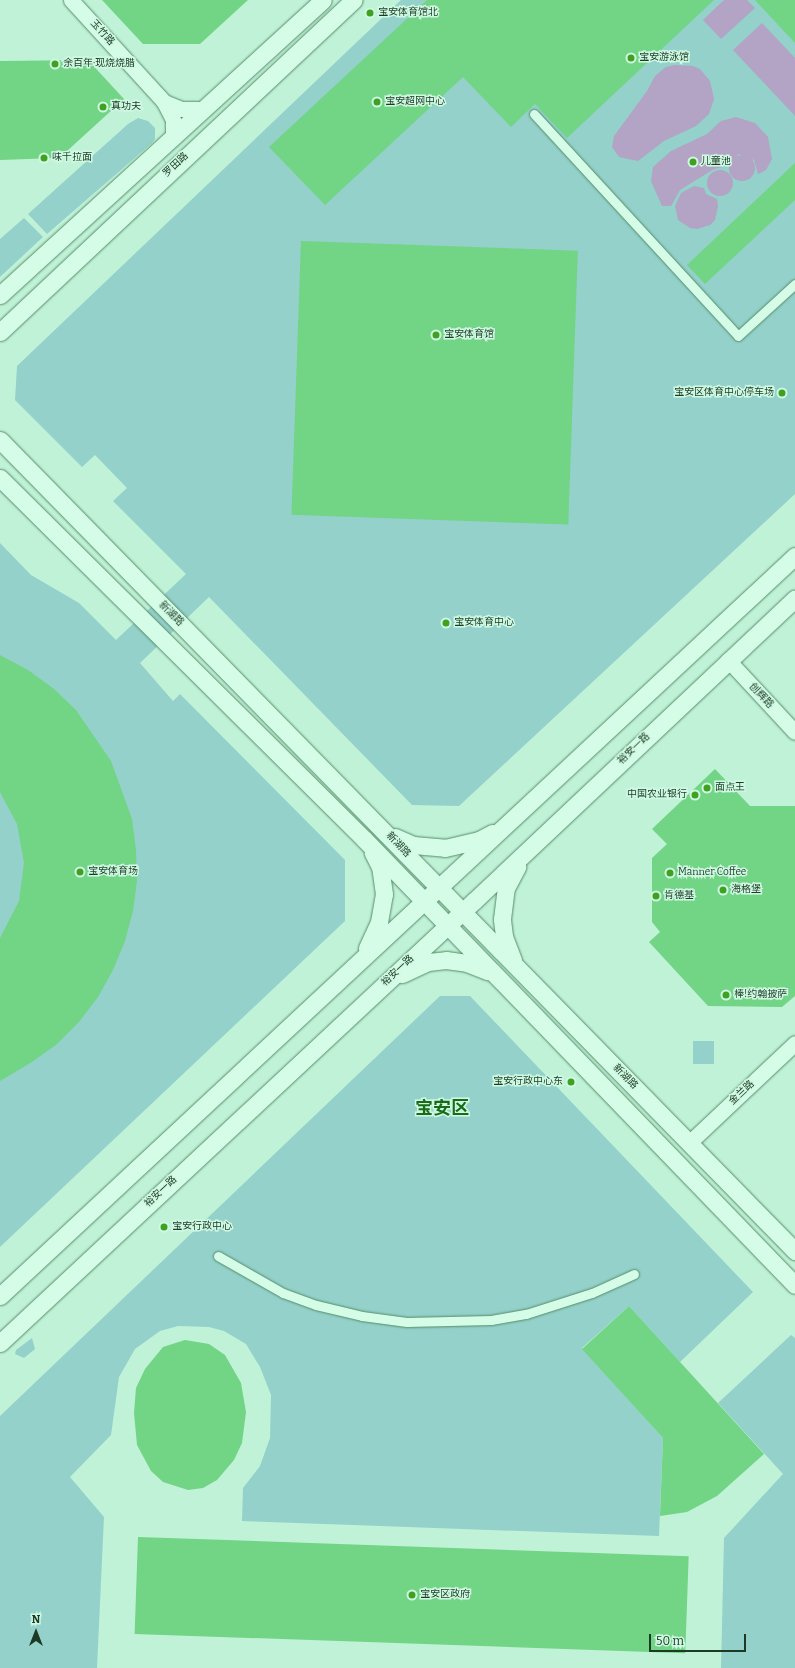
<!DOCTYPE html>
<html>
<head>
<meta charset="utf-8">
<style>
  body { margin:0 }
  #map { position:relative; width:795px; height:1668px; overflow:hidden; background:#c0f2d8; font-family:Bitter,"Noto Sans SC",serif }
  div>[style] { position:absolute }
  .green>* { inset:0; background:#93d1ca; transform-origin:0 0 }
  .water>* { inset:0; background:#b3a3c4 }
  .round { border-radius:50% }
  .building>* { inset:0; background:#72d485; transform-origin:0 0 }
  .roads { filter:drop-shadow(0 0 1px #568d67) drop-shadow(0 0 1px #568d67) }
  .pedestrian>* { height:9px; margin:-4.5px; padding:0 4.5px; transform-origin:4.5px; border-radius:4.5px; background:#d4fce7 }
  .tertiary>* { height:15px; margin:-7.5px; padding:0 7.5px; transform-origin:7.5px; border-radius:7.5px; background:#d4fce7 }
  .secondary>* { height:17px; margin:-8.5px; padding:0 8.5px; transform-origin:8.5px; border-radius:8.5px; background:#d4fce7 }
  .dots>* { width:11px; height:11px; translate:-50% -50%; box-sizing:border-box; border:2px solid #d0f9e4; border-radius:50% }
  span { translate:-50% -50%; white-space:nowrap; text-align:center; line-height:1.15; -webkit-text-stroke:3px #d0f9e4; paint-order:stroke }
  .poi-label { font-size:10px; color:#1c3b24 }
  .left { translate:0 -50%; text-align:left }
  .right { translate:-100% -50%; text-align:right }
  .street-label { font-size:10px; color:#1c3b24 }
  .town-label { font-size:18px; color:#196c17; font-weight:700 }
  .north { position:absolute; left:16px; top:1612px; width:40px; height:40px; -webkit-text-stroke:3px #d0f9e4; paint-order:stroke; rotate:0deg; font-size:11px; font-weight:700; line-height:16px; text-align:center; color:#1c3b24 }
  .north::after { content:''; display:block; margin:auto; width:14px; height:18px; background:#1c3b24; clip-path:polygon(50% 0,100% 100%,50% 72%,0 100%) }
  .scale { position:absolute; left:649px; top:1634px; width:97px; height:18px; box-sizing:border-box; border:2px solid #1c3b24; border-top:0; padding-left:5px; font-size:12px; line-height:14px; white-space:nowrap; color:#1c3b24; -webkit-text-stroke:3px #d0f9e4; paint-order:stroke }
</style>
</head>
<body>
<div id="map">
  <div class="green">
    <div style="clip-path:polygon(401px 0,795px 0,795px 494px,459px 806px,412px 805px,209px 597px,140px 663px,173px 701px,180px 694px,345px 860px,345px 921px,0 1247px,0 543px,31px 575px,79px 603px,116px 640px,186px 574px,113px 501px,127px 488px,95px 455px,82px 467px,15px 400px,17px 366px)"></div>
    <div style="clip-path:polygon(138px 118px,148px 121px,155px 128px,155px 139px,152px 143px,47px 234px,28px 214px,128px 124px)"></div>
    <div style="clip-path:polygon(24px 218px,43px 237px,0 277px,0 239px)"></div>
    <div style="clip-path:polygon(440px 996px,470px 996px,753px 1292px,680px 1362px,629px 1306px,582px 1348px,663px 1438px,659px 1536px,242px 1521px,243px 1488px,260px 1466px,270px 1438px,271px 1395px,260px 1367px,246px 1344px,224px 1331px,209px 1327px,178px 1326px,160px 1331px,135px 1349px,119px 1377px,111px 1435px,70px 1477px,104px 1517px,97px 1668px,0 1668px,0 1416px)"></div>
    <div style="left:693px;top:1041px;width:21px;height:23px"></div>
    <div style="clip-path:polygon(791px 1335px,795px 1338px,795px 1668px,721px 1668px,724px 1538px,783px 1474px,718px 1403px)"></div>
    <div style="clip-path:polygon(32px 1338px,35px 1349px,24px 1358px,15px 1354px,16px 1350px)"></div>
  </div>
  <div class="water">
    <div style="clip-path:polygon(724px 0,747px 0,755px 8px,721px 39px,703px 20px)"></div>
    <div style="clip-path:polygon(762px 23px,795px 58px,795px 116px,733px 50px)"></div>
    <div style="clip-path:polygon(675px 65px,693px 66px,700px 69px,710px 81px,714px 99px,709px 114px,696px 126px,664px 141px,638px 161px,619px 157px,612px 147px,614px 136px,647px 91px,655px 76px,666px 67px)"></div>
    <div style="clip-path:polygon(736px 117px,755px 123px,768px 137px,772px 159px,766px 170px,758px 174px,754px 160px,739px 154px,723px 167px,714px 169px,680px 190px,671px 206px,662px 206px,651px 181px,653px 167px,671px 151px,707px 134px,721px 121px)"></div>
    <div class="round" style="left:729px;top:155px;width:26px;height:26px"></div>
    <div class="round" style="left:707px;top:170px;width:26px;height:26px"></div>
    <div style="clip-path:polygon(694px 186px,704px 188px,706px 194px,717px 199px,718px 206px,715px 220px,710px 225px,697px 229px,690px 228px,678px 220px,675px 206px,681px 193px)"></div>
  </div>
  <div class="building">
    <div style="clip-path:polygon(102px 0,248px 0,200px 44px,143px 44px)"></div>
    <div style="clip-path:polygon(427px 0,714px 0,567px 138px,535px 104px,511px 127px,463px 77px,325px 205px,269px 147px)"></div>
    <div style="clip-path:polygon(755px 0,795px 0,795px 43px)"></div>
    <div style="clip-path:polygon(88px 60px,124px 99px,67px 151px,56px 158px,0 160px,0 61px)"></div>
    <div style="clip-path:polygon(795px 163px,795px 200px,705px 284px,687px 265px)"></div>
    <div style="left:301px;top:241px;width:277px;height:274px;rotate:2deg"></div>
    <div style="clip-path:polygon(0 655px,28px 670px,54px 689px,76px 710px,111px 761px,132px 819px,136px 850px,137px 881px,133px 911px,125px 941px,113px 970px,98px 997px,79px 1022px,57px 1044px,32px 1062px,0 1081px,0 938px,19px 901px,24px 863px,17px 824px,0 792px)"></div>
    <div style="clip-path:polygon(715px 769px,750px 806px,795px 806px,795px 996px,782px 1007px,708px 1006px,649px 942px,660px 932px,652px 922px,652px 858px,667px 844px,652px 829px)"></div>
    <div style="clip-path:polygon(629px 1306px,764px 1454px,717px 1496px,687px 1512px,660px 1516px,663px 1438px,582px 1349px)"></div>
    <div style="clip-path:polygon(185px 1340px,209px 1344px,225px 1355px,241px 1383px,246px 1412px,242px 1443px,234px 1460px,217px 1480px,203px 1488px,188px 1490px,163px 1482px,151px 1471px,137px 1445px,134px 1413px,136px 1388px,145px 1369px,163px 1347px)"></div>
    <div style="left:138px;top:1537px;width:551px;height:97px;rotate:2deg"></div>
  </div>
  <div class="roads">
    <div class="pedestrian">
      <div style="left:534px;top:114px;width:301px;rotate:47.4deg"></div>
      <div style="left:738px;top:336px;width:77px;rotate:-42.4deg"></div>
      <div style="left:218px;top:1256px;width:75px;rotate:29.6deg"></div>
      <div style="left:283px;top:1293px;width:35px;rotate:20deg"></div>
      <div style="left:316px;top:1305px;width:47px;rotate:13.4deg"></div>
      <div style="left:362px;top:1316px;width:45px;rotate:7.6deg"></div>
      <div style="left:407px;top:1322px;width:84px;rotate:-1.4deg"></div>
      <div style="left:491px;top:1320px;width:36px;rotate:-10deg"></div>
      <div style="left:526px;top:1314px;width:69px;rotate:-17.7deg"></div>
      <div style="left:592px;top:1293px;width:46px;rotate:-24.3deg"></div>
    </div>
    <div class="tertiary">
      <div style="left:71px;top:0;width:138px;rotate:47.6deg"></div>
      <div style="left:164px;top:102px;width:20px;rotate:63deg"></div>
      <div style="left:173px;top:120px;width:17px;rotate:90deg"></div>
      <div style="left:164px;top:102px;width:18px;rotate:22deg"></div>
      <div style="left:181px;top:109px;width:22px"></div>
      <div style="left:728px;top:660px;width:98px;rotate:47.1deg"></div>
      <div style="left:690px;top:1142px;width:144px;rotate:-43.3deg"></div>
    </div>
    <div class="secondary">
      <div style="left:0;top:295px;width:437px;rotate:-42.4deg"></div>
      <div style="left:0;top:332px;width:485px;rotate:-43.2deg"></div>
      <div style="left:0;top:440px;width:1136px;rotate:45.57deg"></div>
      <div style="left:0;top:478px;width:513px;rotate:44.76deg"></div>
      <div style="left:364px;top:839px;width:620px;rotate:45.98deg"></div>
      <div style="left:395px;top:837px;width:20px;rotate:24deg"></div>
      <div style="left:413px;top:845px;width:32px;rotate:5deg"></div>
      <div style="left:445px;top:848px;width:35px;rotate:-13deg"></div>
      <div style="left:479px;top:840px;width:15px;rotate:-28deg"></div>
      <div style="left:367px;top:948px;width:29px;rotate:-65deg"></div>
      <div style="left:379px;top:922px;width:28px;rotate:-80deg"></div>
      <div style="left:384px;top:894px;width:27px;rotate:-98deg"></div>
      <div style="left:380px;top:867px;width:16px;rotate:-117deg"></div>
      <div style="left:513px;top:960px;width:26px;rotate:-111deg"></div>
      <div style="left:504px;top:936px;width:17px;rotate:-97deg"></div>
      <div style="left:502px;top:919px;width:31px;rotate:-83deg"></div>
      <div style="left:506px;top:888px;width:24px;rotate:-62deg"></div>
      <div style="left:402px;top:974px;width:29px;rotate:-25deg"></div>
      <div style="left:428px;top:962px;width:18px;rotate:-6deg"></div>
      <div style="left:446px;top:960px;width:21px;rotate:8deg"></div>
      <div style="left:467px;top:963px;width:22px;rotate:22deg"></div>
      <div style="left:0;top:1296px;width:1086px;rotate:-42.95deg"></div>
      <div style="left:0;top:1343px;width:648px;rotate:-43deg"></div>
      <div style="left:474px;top:901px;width:441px;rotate:-43.3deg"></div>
    </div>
  </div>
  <div class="dots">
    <div style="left:370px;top:13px;background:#3fa120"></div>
    <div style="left:631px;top:58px;background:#3fa120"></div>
    <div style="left:55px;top:64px;background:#3fa120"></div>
    <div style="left:377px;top:102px;background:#3fa120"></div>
    <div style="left:103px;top:107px;background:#3fa120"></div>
    <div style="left:44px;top:158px;background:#3fa120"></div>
    <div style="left:693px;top:162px;background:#3fa120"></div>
    <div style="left:436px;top:335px;background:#3fa120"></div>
    <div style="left:782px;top:393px;background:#3fa120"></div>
    <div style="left:446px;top:623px;background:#3fa120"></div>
    <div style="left:707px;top:788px;background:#3fa120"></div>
    <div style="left:695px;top:795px;background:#3fa120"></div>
    <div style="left:80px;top:872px;background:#3fa120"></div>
    <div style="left:670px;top:873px;background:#3fa120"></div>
    <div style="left:723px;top:890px;background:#3fa120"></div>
    <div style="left:656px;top:896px;background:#3fa120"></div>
    <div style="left:726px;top:995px;background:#3fa120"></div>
    <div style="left:571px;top:1082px;background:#3fa120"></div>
    <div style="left:164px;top:1227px;background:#3fa120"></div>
    <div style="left:412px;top:1595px;background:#3fa120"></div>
  </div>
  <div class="poi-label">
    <span class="left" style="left:378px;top:13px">宝安体育馆北</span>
    <span class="left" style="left:639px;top:58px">宝安游泳馆</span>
    <span class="left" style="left:63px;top:64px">余百年·现烧烧腊</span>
    <span class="left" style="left:385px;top:102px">宝安超网中心</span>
    <span class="left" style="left:111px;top:107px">真功夫</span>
    <span class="left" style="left:52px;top:158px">味千拉面</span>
    <span class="left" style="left:701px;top:162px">儿童池</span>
    <span class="left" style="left:444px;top:335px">宝安体育馆</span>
    <span class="right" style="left:774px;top:393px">宝安区体育中心停车场</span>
    <span class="left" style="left:454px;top:623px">宝安体育中心</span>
    <span class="left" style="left:715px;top:788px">面点王</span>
    <span class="right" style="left:687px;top:795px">中国农业银行</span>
    <span class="left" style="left:88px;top:872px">宝安体育场</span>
    <span class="left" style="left:678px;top:873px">Manner Coffee</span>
    <span class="left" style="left:731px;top:890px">海格堡</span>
    <span class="left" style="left:664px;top:896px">肯德基</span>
    <span class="left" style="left:734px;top:995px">棒!约翰披萨</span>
    <span class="right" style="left:563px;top:1082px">宝安行政中心东</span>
    <span class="left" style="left:172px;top:1227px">宝安行政中心</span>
    <span class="left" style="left:420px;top:1595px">宝安区政府</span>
  </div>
  <div class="street-label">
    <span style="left:102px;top:33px;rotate:48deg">玉竹路</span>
    <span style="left:176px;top:165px;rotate:-43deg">罗田路</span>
    <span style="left:171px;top:614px;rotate:45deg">新湖路</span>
    <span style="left:761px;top:696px;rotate:47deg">创辉路</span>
    <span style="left:634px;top:749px;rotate:-44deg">裕安一路</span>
    <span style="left:398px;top:845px;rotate:46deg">新湖路</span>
    <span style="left:398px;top:971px;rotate:-43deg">裕安一路</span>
    <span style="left:625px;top:1077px;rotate:45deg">新湖路</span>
    <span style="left:742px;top:1093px;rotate:-43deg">金兰路</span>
    <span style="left:161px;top:1192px;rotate:-43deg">裕安一路</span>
  </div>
  <div class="town-label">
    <span style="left:442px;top:1108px">宝安区</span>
  </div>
  <div class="north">N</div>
  <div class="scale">50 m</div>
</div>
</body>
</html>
